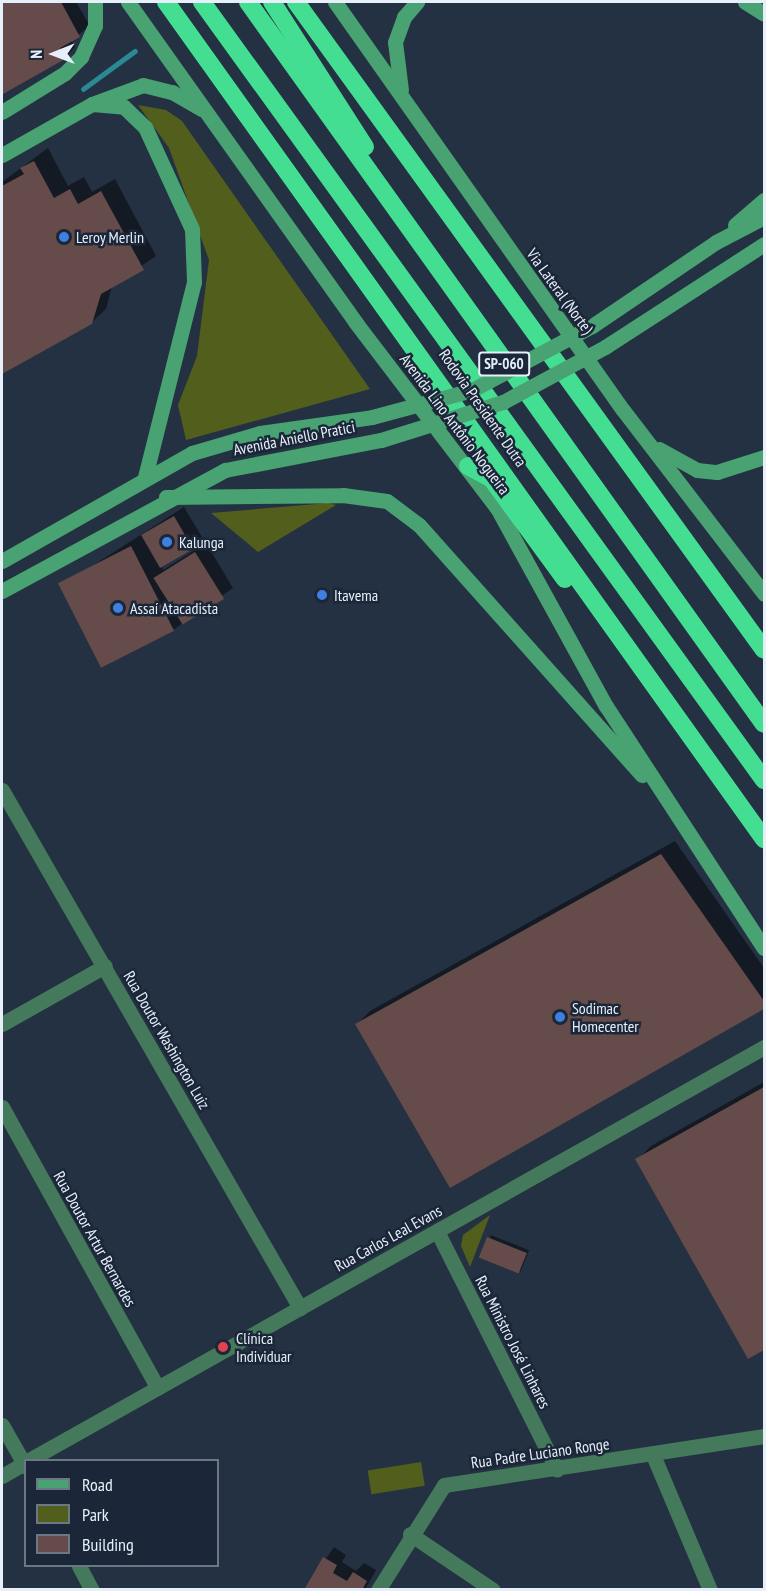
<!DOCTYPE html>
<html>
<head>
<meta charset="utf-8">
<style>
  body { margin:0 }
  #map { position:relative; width:766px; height:1591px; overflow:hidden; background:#243143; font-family:"PT Sans Narrow",sans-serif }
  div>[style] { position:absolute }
  .green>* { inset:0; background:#525f1c; transform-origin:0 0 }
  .shadow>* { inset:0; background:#0007; transform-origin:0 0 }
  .stream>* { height:4.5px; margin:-2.25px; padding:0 2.25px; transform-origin:2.25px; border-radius:2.25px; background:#2b8993 }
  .building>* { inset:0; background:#654b49; transform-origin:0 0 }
  .minor>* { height:15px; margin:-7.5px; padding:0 7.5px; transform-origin:7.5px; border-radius:7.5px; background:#447a5b }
  .tertiary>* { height:15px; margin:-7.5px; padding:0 7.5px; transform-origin:7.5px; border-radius:7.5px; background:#447a5b }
  .secondary>* { height:15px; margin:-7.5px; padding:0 7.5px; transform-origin:7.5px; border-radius:7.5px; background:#48a272 }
  .motorway>* { height:18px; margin:-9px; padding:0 9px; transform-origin:9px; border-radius:9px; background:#44de93 }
  .secondary-bridge>* { height:15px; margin:-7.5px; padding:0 7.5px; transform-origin:7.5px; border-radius:7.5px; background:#48a272 }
  .dots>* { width:16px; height:16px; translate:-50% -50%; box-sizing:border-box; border:3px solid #1b2738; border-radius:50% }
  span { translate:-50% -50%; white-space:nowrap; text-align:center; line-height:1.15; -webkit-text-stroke:5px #1b2738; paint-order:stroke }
  .shield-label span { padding:2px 4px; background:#1b2738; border:2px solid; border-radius:4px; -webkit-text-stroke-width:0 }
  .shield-label { font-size:15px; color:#e6effa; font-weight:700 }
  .poi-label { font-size:16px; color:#e6effa }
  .left { translate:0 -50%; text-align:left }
  .street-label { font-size:16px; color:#e6effa }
  .frame { position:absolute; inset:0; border:3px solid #e6effa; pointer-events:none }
  .legend { position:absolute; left:24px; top:1459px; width:195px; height:108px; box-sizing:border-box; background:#1b2738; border:2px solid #6c7786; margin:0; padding:8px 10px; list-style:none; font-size:18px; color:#e6effa }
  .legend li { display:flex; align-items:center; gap:12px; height:30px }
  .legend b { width:30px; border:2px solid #6c7786 }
  .north { position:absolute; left:24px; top:24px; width:60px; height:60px; -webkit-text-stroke:4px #1b2738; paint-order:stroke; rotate:269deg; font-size:16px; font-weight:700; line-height:24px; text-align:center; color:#e6effa }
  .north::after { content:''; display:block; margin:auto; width:21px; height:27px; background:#e6effa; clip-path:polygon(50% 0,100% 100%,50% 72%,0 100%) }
</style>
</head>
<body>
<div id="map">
  <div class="green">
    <div style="clip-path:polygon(138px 105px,166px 110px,182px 121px,370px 389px,186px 440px,178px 405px,197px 356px,209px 260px,169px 148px)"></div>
    <div style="clip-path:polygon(328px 503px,336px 505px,258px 552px,211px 513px)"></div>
    <div style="clip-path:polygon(490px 1215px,470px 1267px,461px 1246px,463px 1235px)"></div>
    <div style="left:421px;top:1462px;width:24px;height:54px;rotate:81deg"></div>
  </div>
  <div class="shadow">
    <div style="clip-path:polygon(2px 2px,76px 2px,90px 26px,71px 40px,75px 47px,65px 58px,4px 92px)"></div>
    <div style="clip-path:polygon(48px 148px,68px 186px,84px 177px,92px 192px,115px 179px,156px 256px,112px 286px,106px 309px,91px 323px,2px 373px,2px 182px)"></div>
    <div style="clip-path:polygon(184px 507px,202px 537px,162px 566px,163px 570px,206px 543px,233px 588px,173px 630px,61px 586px)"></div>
    <div style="clip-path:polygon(675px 841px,764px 968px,764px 1007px,450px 1186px,356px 1025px,370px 1011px)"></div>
    <div style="clip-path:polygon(764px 1082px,764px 1348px,748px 1357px,637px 1160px,651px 1146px)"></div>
    <div style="left:491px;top:1235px;width:41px;height:23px;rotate:22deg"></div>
    <div style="clip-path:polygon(334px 1547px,346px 1555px,342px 1562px,356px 1571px,364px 1563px,376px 1570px,365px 1590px,305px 1590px)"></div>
  </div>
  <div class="stream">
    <div style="left:83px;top:89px;width:64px;rotate:-36.2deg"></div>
  </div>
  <div class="building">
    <div style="clip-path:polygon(2px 2px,61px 2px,80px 37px,60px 48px,65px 59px,3px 94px)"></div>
    <div style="clip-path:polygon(34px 161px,54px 198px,70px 189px,78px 204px,101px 191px,144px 270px,101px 294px,92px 324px,2px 374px,2px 186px,24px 174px,20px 168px)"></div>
    <div style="left:174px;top:516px;width:38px;height:38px;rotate:60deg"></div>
    <div style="left:131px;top:546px;width:95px;height:82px;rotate:63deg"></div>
    <div style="left:195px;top:552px;width:55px;height:49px;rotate:58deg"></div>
    <div style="clip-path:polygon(661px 854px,764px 1001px,764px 1009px,450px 1188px,355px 1024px)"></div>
    <div style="clip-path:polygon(764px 1087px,764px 1350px,748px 1359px,635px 1159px)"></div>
    <div style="left:487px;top:1237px;width:43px;height:22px;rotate:22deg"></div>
    <div style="clip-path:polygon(323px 1557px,337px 1565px,333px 1573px,347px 1581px,353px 1572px,367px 1581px,362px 1590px,304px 1590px)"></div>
  </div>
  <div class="minor">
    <div style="left:2px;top:790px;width:598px;rotate:60.09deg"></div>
    <div style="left:2px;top:1024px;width:118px;rotate:-29.4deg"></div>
    <div style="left:2px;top:1107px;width:321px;rotate:61deg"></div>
    <div style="left:437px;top:1231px;width:267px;rotate:63.3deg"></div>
    <div style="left:2px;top:1425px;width:48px;rotate:60.3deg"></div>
    <div style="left:653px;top:1455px;width:147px;rotate:67.1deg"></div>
    <div style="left:410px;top:1534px;width:100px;rotate:34deg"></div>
    <div style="left:79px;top:1566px;width:27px;rotate:62deg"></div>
    <div style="left:378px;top:1590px;width:124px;rotate:-57.8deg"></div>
    <div style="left:444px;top:1485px;width:324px;rotate:-8.7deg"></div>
  </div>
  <div class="tertiary">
    <div style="left:29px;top:1460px;width:843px;rotate:-29.33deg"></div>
    <div style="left:2px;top:1476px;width:28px;rotate:-30deg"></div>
  </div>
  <div class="secondary">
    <div style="left:128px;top:2px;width:394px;rotate:54.6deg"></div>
    <div style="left:356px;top:323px;width:233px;rotate:52.7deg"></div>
    <div style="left:497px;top:508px;width:226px;rotate:61.2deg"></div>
    <div style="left:606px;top:706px;width:289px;rotate:56.9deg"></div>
    <div style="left:335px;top:2px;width:499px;rotate:54.8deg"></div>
    <div style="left:623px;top:410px;width:232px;rotate:52.5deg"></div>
    <div style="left:745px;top:2px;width:22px;rotate:32deg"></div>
    <div style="left:401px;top:90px;width:48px;rotate:-97.1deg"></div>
    <div style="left:395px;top:42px;width:27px;rotate:-70deg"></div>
    <div style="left:404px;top:17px;width:20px;rotate:-49deg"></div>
    <div style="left:92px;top:104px;width:32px;rotate:5deg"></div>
    <div style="left:124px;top:107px;width:29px;rotate:44deg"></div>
    <div style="left:145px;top:127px;width:112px;rotate:65.3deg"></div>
    <div style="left:192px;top:229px;width:53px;rotate:87.8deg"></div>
    <div style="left:194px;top:282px;width:201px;rotate:104.1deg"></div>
    <div style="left:2px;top:112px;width:74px;rotate:-31.8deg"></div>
    <div style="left:65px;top:73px;width:23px;rotate:-45deg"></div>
    <div style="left:81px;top:57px;width:34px;rotate:-66deg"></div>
    <div style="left:95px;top:26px;width:24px;rotate:-90deg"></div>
    <div style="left:2px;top:155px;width:103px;rotate:-29.5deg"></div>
    <div style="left:92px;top:104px;width:54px;rotate:-20.4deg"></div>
    <div style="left:143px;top:85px;width:30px;rotate:14deg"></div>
    <div style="left:172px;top:92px;width:34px;rotate:30deg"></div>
    <div style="left:735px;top:225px;width:38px;rotate:-41deg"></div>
    <div style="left:592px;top:326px;width:150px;rotate:-34.1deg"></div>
    <div style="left:716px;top:242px;width:54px;rotate:-27.5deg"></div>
    <div style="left:605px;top:347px;width:189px;rotate:-32.9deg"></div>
    <div style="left:659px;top:449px;width:43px;rotate:28.9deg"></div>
    <div style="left:697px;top:470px;width:20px;rotate:6deg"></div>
    <div style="left:717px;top:472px;width:49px;rotate:-17.7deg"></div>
    <div style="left:166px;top:497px;width:177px;rotate:-0.6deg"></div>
    <div style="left:343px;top:495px;width:44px;rotate:7.8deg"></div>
    <div style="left:387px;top:501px;width:40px;rotate:37deg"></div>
    <div style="left:419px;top:525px;width:335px;rotate:48.3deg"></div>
    <div style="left:2px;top:561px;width:219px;rotate:-29.6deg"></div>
    <div style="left:192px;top:453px;width:71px;rotate:-16.4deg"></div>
    <div style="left:260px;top:433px;width:113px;rotate:-8.1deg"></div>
    <div style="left:2px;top:591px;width:254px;rotate:-28.5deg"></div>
    <div style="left:225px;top:470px;width:159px;rotate:-10.9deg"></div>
  </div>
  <div class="motorway">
    <div style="left:166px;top:2px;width:1029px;rotate:54.46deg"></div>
    <div style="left:202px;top:2px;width:960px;rotate:54.16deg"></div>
    <div style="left:248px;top:2px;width:887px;rotate:54.45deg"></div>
    <div style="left:272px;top:2px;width:172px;rotate:57.3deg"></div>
    <div style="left:296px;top:2px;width:799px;rotate:54.16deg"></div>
    <div style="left:468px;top:466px;width:26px;rotate:28deg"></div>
    <div style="left:491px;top:478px;width:125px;rotate:53.8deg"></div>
  </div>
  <div class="secondary-bridge">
    <div style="left:372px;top:417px;width:104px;rotate:-15.1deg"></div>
    <div style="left:472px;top:390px;width:136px;rotate:-28.1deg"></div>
    <div style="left:381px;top:440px;width:128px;rotate:-17.3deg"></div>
    <div style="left:503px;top:402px;width:116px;rotate:-28.3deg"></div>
  </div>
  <div class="dots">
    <div style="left:64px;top:237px;background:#3f7fe0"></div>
    <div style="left:167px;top:542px;background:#3f7fe0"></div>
    <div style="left:322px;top:595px;background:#3f7fe0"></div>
    <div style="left:118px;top:608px;background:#3f7fe0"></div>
    <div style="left:560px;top:1017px;background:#3f7fe0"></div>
    <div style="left:223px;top:1347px;background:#e0444e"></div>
  </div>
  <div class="shield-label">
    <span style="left:504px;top:364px">SP-060</span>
  </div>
  <div class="poi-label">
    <span class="left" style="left:76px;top:237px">Leroy Merlin</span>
    <span class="left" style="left:179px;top:542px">Kalunga</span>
    <span class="left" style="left:334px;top:595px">Itavema</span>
    <span class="left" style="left:130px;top:608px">Assaí Atacadista</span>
    <span class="left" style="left:572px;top:1017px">Sodimac<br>Homecenter</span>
    <span class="left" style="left:236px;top:1347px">Clínica<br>Individuar</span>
  </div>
  <div class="street-label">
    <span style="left:560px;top:291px;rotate:54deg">Via Lateral (Norte)</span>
    <span style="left:483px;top:408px;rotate:55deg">Rodovia Presidente Dutra</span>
    <span style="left:455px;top:424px;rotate:53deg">Avenida Lino Antônio Nogueira</span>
    <span style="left:294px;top:438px;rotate:-11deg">Avenida Aniello Pratici</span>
    <span style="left:167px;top:1040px;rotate:60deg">Rua Doutor Washington Luiz</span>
    <span style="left:388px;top:1238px;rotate:-29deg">Rua Carlos Leal Evans</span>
    <span style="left:95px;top:1239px;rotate:61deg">Rua Doutor Artur Bernardes</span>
    <span style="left:513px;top:1342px;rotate:63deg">Rua Ministro José Linhares</span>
    <span style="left:540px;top:1453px;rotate:-8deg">Rua Padre Luciano Ronge</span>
  </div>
  <div class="frame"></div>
  <ul class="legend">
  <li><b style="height:8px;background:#48a272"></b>Road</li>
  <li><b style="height:16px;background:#525f1c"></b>Park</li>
  <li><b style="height:16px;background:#654b49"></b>Building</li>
  </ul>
  <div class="north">N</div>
</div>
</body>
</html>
